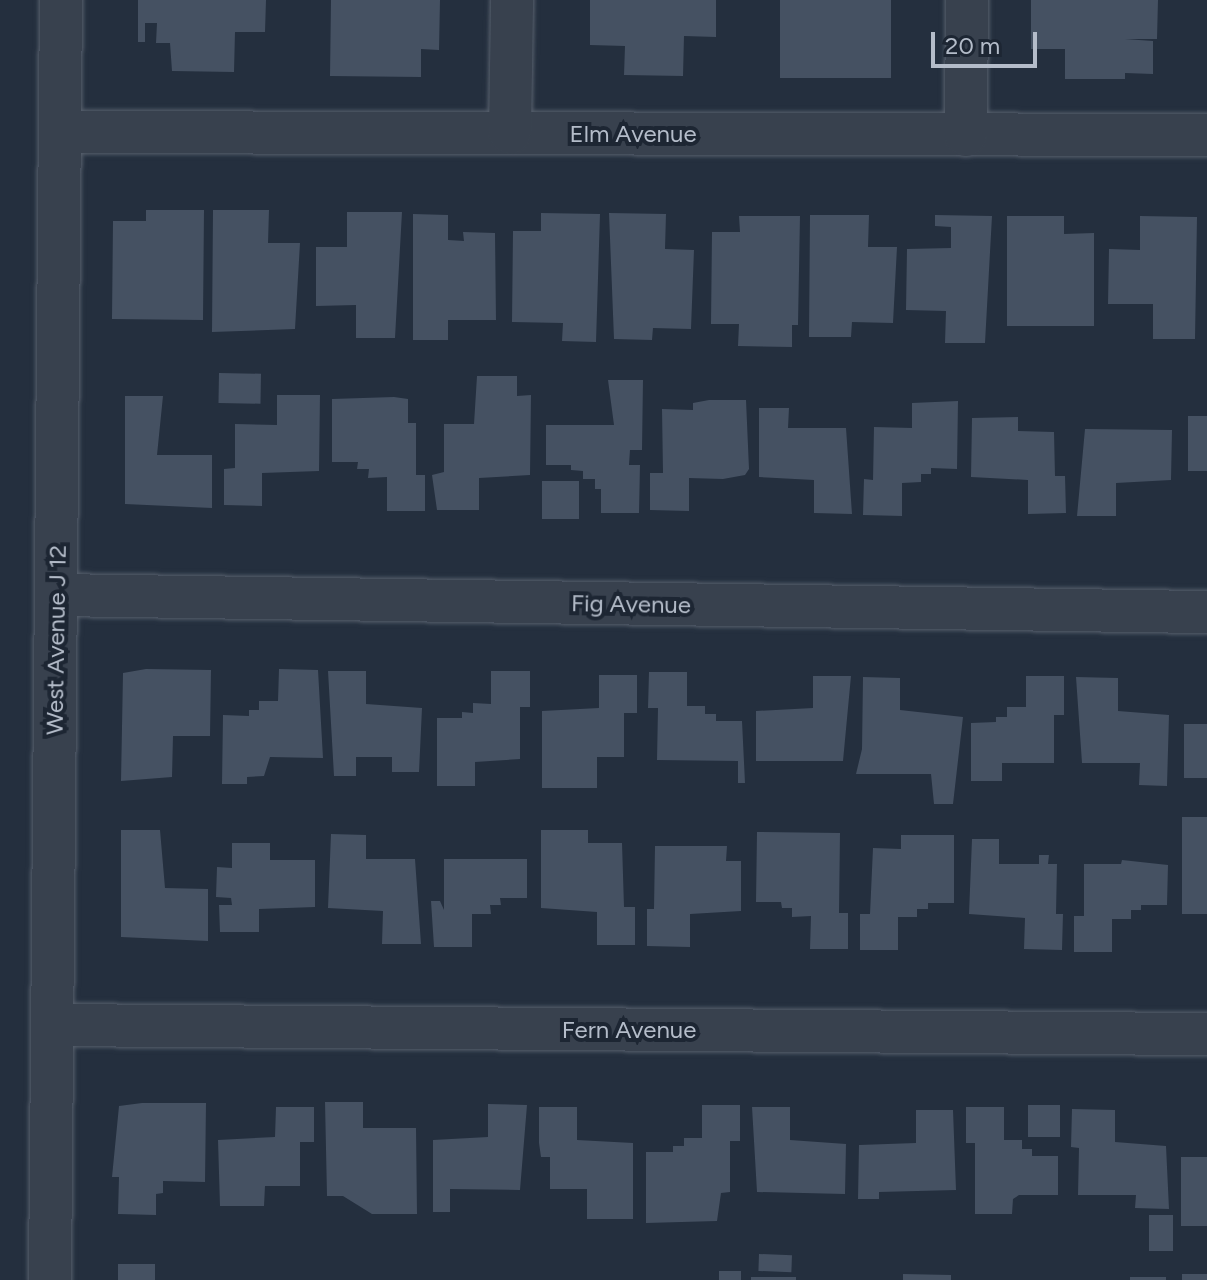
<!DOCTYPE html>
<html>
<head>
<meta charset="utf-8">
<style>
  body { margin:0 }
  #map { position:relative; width:1207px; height:1280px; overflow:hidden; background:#242f3e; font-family:Figtree,sans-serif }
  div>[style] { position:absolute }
  .building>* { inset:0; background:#455162; transform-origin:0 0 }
  .roads { filter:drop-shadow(0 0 2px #565f6c) drop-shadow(0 0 2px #565f6c) }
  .minor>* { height:42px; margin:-21px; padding:0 21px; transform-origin:21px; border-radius:21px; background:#38414e }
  span { translate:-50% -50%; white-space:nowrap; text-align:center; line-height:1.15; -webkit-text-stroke:8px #1d2633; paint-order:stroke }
  .street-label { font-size:24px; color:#b4bcc9 }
  .scale { position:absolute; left:931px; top:32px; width:106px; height:36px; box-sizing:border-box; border:4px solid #b4bcc9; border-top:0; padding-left:10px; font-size:24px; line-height:28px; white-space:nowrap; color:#b4bcc9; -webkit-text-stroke:6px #1d2633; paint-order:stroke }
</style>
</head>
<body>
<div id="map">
  <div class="building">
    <div style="clip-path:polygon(138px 0,266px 0,265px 32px,235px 32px,234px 72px,172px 71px,170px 43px,156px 43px,157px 23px,145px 23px,145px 42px,138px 42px)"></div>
    <div style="clip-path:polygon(331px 0,440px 0,439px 50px,421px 49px,421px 77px,330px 76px)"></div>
    <div style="clip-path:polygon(590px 0,716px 0,716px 37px,684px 36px,683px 76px,624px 75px,625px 46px,590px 45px)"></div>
    <div style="left:780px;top:0;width:111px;height:78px"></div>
    <div style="clip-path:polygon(1031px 0,1158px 0,1157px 39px,1125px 39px,1153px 41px,1153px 74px,1125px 73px,1125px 79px,1065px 79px,1065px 49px,1031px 49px)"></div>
    <div style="clip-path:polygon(146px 210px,204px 210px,203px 320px,112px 319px,113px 221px,146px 221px)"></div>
    <div style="clip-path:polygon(213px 210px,269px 210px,268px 243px,300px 243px,295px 329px,212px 332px)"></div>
    <div style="clip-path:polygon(347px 212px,402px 212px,395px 338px,356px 338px,356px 305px,316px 306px,316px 247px,347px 247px)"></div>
    <div style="clip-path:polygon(541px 213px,600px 214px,596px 342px,562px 341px,563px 323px,512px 322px,513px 231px,541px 231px)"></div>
    <div style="clip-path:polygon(609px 213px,666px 214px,665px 249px,694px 250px,691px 329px,653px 328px,652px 340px,614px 339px)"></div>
    <div style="clip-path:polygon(413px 214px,448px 215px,448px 240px,464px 241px,463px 232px,495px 233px,496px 320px,448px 320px,448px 340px,413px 340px)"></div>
    <div style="clip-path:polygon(810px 215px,869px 215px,868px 247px,897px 247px,893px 323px,852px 322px,851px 337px,809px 337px)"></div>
    <div style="clip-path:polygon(935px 215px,992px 216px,985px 343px,945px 343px,946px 311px,906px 310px,907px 249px,951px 248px,951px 227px,935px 226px)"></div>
    <div style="clip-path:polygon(739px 216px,800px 216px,798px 325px,792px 325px,792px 347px,738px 346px,739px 324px,711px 324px,712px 232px,740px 232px)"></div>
    <div style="clip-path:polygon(1007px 216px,1064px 216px,1064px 234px,1094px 233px,1094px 326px,1007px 326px)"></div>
    <div style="clip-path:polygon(1140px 216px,1197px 217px,1195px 339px,1153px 339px,1153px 304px,1108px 304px,1109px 249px,1140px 250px)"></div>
    <div style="left:219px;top:373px;width:42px;height:30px;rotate:1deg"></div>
    <div style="clip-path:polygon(477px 376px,517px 376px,517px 396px,531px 395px,530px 475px,479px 478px,479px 510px,437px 510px,432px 475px,444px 472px,444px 424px,474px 424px)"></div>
    <div style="clip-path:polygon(608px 380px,643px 380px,642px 450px,630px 450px,629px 465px,640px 465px,639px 513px,601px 513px,601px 489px,595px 489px,595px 479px,583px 479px,583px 471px,571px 470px,571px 465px,546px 465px,546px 425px,614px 425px)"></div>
    <div style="clip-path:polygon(277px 395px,320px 395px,319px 471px,262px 473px,262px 506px,224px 505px,224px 469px,235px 468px,235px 424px,277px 425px)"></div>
    <div style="clip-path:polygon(125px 396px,163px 396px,157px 455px,212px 455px,212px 508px,125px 504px)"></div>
    <div style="clip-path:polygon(394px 397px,408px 399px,408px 423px,416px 423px,416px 475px,425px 475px,425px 511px,387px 511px,387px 477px,368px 478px,369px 469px,357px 469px,358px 462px,332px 462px,332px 399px)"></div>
    <div style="clip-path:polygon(709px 400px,746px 400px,749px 469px,745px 475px,723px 479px,689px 478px,689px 511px,650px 510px,650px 473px,663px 473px,662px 409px,693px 410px,693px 403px)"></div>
    <div style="clip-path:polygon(958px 401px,957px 469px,931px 468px,931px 474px,921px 474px,921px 482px,902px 483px,902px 516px,863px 515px,864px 479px,873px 480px,874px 427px,912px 428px,912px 403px)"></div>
    <div style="clip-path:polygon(759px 408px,789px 408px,788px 428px,846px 428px,852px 514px,814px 513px,814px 480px,759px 477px)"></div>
    <div style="left:1207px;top:416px;width:55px;height:19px;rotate:90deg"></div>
    <div style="clip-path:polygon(1018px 417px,1018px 431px,1054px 432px,1055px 476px,1065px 476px,1066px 513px,1028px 514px,1028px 480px,971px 477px,972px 418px)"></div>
    <div style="clip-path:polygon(1085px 429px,1172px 430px,1171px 480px,1116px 483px,1116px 516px,1077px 516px)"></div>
    <div style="left:542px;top:481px;width:37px;height:38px"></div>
    <div style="clip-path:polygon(146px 669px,211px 670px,210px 736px,173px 736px,172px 777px,121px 781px,123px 673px)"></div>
    <div style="clip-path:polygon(279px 669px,318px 670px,323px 758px,270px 757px,264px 776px,247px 777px,247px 784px,222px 784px,223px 715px,249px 716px,249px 710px,259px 710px,259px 701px,278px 701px)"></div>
    <div style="clip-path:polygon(328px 671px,366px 671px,366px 704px,422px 708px,419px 772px,392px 772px,392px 757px,356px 757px,356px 776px,334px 776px)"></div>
    <div style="clip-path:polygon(491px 671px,530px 671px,530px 707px,520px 707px,520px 759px,475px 762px,475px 786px,437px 786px,437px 718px,462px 718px,462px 712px,473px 713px,473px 703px,491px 704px)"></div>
    <div style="clip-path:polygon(649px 672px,687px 672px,687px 706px,705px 706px,705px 714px,716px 714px,716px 721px,742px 721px,745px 783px,738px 783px,738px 761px,657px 760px,658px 708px,648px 708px)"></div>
    <div style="clip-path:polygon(599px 675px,637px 675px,637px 713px,624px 713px,624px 757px,597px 757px,597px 788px,542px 788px,542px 711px,599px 708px)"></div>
    <div style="clip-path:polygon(813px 676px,851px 676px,843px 761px,756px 761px,756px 711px,813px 708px)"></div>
    <div style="clip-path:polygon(1026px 676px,1064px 676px,1064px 715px,1054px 715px,1054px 763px,1002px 763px,1002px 781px,971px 781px,971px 723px,996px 722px,996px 717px,1007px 717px,1007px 707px,1026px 707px)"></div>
    <div style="clip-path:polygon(863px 677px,900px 678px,900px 710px,963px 717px,953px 804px,934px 804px,931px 774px,856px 774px,862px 749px)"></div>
    <div style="clip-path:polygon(1076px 677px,1118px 678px,1118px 711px,1169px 715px,1167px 786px,1139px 785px,1140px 763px,1082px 763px)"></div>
    <div style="left:1184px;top:724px;width:23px;height:54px"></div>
    <div style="left:1182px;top:817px;width:25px;height:97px"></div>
    <div style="clip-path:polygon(121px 830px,160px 830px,165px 888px,208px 889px,208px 941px,121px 937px)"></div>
    <div style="clip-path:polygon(541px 830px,588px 830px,588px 843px,622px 843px,624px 907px,635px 907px,635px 945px,597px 945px,597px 912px,541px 908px)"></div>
    <div style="clip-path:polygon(757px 832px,840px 833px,839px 913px,848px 913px,848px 949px,810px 949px,811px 916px,792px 917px,792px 908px,782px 908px,781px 902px,756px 902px)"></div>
    <div style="clip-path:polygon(331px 834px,366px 835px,366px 859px,415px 859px,421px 944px,382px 944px,383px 911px,328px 908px)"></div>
    <div style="clip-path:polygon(901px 835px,954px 835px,954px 903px,928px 903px,928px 909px,917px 909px,917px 917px,898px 917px,898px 950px,860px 950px,860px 914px,870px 914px,873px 848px,901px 849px)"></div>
    <div style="clip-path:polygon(972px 839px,999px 839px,999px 864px,1039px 864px,1039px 855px,1049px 855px,1048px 864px,1057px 864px,1056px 914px,1063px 914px,1062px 950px,1024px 949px,1025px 918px,969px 914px)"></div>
    <div style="clip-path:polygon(232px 843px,270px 843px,270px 860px,315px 860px,315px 907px,259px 909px,259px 932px,220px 932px,219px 905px,232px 905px,231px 898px,216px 897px,217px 867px,232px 868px)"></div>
    <div style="clip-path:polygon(655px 846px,727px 846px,726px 861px,741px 861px,741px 911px,690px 914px,690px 947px,647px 946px,647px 909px,654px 909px)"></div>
    <div style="clip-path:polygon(444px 859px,527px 859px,527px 898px,500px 898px,501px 905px,490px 905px,491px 914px,472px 914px,472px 947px,434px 947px,431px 901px,440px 901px,444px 910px)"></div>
    <div style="clip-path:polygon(1122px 860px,1168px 865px,1167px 905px,1141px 905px,1141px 910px,1131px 910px,1131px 919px,1112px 919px,1112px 952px,1074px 952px,1074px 916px,1084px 916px,1084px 864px,1121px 864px)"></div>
    <div style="clip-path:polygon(325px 1102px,363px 1102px,363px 1128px,416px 1128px,417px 1214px,372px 1214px,343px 1196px,327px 1196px)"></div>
    <div style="clip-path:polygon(142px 1103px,206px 1103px,205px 1182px,163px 1181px,163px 1193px,156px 1194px,156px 1215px,118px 1214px,119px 1177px,112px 1177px,119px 1106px)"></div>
    <div style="clip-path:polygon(488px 1104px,527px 1105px,520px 1190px,450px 1189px,450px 1212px,433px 1212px,433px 1140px,488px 1137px)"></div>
    <div style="clip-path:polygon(702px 1105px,740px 1105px,740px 1141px,730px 1141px,730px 1192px,721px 1193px,717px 1221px,646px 1223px,646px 1152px,673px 1152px,673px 1146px,684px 1146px,684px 1138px,702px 1138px)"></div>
    <div style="left:1028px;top:1105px;width:32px;height:32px"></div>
    <div style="clip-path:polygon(276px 1107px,314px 1107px,314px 1142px,300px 1142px,300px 1186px,265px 1186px,264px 1206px,220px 1206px,218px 1140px,275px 1137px)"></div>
    <div style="clip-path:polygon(539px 1107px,577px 1107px,577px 1140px,633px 1143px,633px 1219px,587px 1219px,587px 1189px,550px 1189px,550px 1157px,541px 1157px,539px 1143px)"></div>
    <div style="clip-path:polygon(752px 1107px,790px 1107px,790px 1140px,846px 1144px,845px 1194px,757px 1192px)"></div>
    <div style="clip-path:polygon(966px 1107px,1004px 1107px,1004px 1140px,1022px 1140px,1022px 1149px,1032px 1149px,1032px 1156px,1058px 1156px,1058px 1195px,1019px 1195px,1013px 1199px,1012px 1214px,975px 1214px,975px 1143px,966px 1143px)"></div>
    <div style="clip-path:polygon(1072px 1109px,1115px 1110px,1115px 1142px,1166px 1146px,1169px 1209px,1135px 1208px,1136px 1195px,1078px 1195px,1079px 1148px,1071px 1147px)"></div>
    <div style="clip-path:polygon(916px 1110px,953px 1110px,956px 1190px,879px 1192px,879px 1199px,858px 1199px,859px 1145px,916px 1143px)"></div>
    <div style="left:1181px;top:1157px;width:26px;height:69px"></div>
    <div style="left:1149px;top:1215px;width:24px;height:36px"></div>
    <div style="left:759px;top:1254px;width:33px;height:17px;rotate:2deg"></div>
    <div style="left:118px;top:1264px;width:37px;height:16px"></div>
    <div style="left:719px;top:1271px;width:22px;height:9px"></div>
    <div style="clip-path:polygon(903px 1274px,951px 1275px,951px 1280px,903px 1280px)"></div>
    <div style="left:1182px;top:1274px;width:25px;height:6px"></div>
    <div style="left:751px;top:1277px;width:45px;height:3px"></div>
    <div style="left:1130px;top:1277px;width:36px;height:3px"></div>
  </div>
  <div class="roads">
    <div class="minor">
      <div style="left:60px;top:132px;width:1147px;rotate:0.15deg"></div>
      <div style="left:510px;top:133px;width:133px;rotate:-89.1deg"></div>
      <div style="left:966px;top:135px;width:135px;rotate:-89.6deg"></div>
      <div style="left:56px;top:595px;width:1151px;rotate:0.85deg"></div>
      <div style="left:52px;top:1025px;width:1155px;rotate:0.45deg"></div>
      <div style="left:50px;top:1280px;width:1280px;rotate:-89.51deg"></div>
    </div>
  </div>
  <div class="street-label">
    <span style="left:633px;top:134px">Elm Avenue</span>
    <span style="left:631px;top:604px;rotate:1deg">Fig Avenue</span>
    <span style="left:56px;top:640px;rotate:-89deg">West Avenue J 12</span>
    <span style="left:629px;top:1030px">Fern Avenue</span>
  </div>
  <div class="scale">20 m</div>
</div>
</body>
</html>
